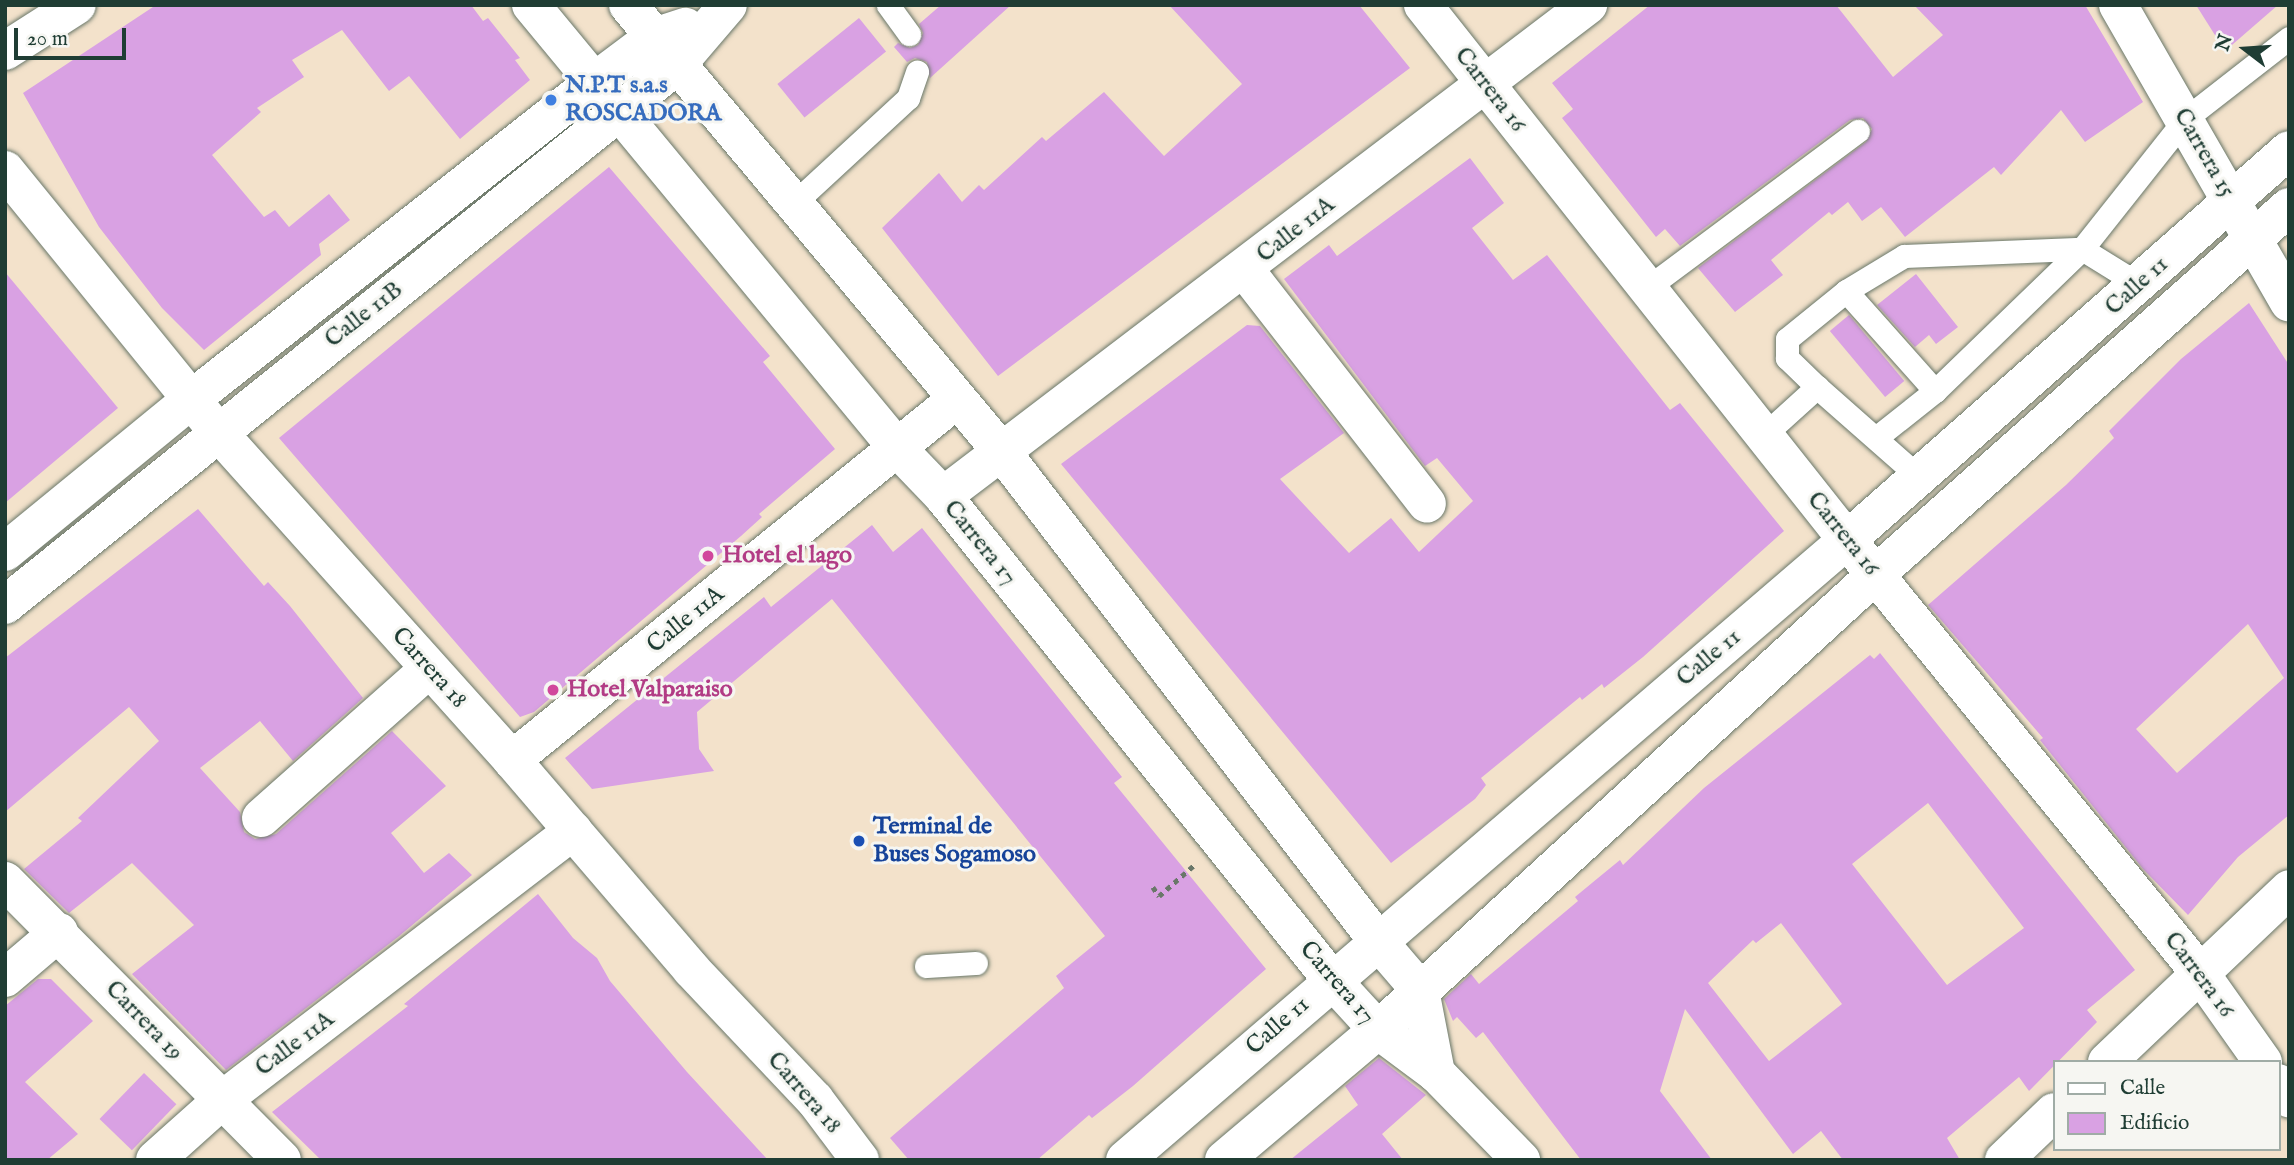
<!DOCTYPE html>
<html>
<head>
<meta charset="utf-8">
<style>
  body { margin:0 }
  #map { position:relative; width:2294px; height:1165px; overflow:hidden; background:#f3e2cb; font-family:"IM FELL English",serif }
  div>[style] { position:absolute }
  .building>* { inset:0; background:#d9a1e3; transform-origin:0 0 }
  .path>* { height:4.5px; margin-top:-2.25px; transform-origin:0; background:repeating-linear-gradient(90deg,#697769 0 5px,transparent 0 10px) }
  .roads { filter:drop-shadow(0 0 2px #697769) drop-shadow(0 0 2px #697769) }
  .lane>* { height:23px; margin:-11.5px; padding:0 11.5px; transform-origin:11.5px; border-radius:11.5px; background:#fff }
  .street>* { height:38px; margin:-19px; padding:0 19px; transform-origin:19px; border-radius:19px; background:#fff }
  .secondary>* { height:38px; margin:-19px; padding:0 19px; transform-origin:19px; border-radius:19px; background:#fff }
  .primary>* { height:38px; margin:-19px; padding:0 19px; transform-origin:19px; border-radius:19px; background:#fff }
  .dots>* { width:19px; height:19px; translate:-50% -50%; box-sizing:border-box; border:4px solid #f6f6f2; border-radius:50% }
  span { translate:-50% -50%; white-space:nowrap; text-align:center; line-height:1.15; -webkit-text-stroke:6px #f6f6f2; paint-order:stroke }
  .shop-label { font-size:24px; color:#366cbe; font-weight:700 }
  .left { translate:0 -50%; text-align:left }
  .street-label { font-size:24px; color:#1f3d34 }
  .hotel-label { font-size:24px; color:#b23c85; font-weight:700 }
  .transit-label { font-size:24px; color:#164399; font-weight:700 }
  .frame { position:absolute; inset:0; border:7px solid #1f3d34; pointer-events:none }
  .legend { position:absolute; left:2053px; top:1060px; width:228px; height:91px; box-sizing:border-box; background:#f6f6f2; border:2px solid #a0aca6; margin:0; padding:9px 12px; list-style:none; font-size:21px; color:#1f3d34 }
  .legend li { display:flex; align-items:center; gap:14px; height:35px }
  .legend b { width:35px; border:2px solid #a0aca6 }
  .north { position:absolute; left:2210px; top:14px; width:70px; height:70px; -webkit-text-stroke:5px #f6f6f2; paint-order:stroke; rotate:287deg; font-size:19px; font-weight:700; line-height:28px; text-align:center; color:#1f3d34 }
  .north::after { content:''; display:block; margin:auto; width:24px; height:32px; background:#1f3d34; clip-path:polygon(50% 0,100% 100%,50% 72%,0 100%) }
  .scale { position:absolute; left:14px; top:28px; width:112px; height:32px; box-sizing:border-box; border:4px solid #1f3d34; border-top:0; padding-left:9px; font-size:21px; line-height:24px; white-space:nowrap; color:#1f3d34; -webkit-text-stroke:5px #f6f6f2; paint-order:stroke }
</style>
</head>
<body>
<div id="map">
  <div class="building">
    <div style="clip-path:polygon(156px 5px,471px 5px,483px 21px,488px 18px,520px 58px,515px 60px,530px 80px,460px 139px,409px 76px,389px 91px,342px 30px,292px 60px,304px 77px,257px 108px,261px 112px,212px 155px,264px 217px,275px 210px,289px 227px,329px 194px,350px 220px,319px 244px,321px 255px,204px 350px,162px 308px,99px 227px,23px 93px)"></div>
    <div style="clip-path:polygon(941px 5px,1011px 5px,930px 78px,927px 62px,915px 58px,907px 62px,894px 47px,898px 43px,910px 48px,918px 45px,923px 33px,919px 24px)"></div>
    <div style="clip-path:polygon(1169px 5px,1359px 5px,1410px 68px,998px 376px,882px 228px,939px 173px,962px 202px,979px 185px,984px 190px,1042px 137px,1046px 141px,1104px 92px,1164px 156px,1242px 84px)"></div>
    <div style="clip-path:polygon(1650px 5px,1836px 5px,1893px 77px,1943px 35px,1914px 5px,2085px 5px,2143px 102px,2085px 142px,2061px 110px,2001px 175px,1994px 167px,1905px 237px,1881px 207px,1862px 221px,1848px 202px,1832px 215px,1829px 212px,1771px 260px,1783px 275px,1735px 312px,1698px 268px,1866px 142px,1872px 129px,1863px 118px,1850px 120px,1680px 246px,1665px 229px,1656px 237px,1562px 118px,1573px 109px,1552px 83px)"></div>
    <div style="clip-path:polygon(2196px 5px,2278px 5px,2225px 51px)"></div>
    <div style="left:859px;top:18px;width:43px;height:105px;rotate:51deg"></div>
    <div style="clip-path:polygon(1470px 158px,1504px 203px,1472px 228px,1513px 280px,1547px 255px,1670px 410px,1680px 403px,1784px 531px,1643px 657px,1604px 688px,1602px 684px,1582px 700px,1580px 697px,1481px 778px,1486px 785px,1475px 799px,1391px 863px,1061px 464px,1247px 325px,1260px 326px,1344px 433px,1280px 479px,1349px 553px,1391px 518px,1419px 552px,1473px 501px,1437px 458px,1425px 466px,1284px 279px,1329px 245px,1337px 256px)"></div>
    <div style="clip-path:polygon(609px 167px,770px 356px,763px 362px,835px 449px,759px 514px,762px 517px,741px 536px,534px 712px,520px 717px,279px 438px)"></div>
    <div style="clip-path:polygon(5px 272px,118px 408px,5px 503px)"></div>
    <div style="clip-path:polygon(1916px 274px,1958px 327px,1936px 344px,1929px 335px,1915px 347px,1877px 305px)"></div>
    <div style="clip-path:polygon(evenodd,2249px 303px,2289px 365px,2289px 815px,2238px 857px,2188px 915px,2143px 869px,2040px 740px,2043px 738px,1928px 605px,2066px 485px,2114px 438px,2109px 431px,2181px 359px,2249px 303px,2248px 624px,2284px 678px,2177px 773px,2136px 729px,2248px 624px)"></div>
    <div style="left:1849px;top:315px;width:86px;height:25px;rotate:50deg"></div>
    <div style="clip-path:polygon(198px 509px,264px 586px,268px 582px,290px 606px,363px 698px,293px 761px,260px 721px,200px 768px,240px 812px,244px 832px,255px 839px,276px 834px,392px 731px,446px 786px,391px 833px,424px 873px,449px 853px,472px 875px,398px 937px,226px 1070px,132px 974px,194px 925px,132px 863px,69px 913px,24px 869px,82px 821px,78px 818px,159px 741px,129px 707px,5px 812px,5px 658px)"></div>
    <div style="clip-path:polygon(872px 525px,893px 552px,922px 528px,1122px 777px,1114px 783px,1266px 969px,1133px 1086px,1092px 1118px,1089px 1115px,1037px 1160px,909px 1160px,890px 1138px,1064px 988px,1056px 976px,1105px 936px,832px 599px,697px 712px,699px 749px,714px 771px,592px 789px,565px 758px,764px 597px,771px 607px)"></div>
    <div style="clip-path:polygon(evenodd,1880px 653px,2135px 970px,2087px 1010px,2097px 1022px,2029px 1091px,2019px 1077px,1947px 1138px,1960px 1160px,1843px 1160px,1821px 1131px,1793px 1154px,1685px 1009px,1660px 1091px,1712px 1160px,1581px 1160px,1483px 1032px,1476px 1038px,1457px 1017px,1453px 1021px,1444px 999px,1471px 974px,1479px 984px,1578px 901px,1575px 897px,1598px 878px,1620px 860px,1623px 865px,1704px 788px,1870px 655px,1874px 659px,1880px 653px,1928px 803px,2024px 928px,1947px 985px,1852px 864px,1928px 803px,1880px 653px,1781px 923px,1842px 1004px,1769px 1061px,1708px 983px,1753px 940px,1756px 943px,1781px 923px)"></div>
    <div style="clip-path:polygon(538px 894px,573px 938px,597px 958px,610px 981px,687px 1072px,768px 1160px,321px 1160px,272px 1112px,408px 1006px,404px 1004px)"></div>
    <div style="clip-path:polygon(38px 979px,51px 979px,93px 1021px,25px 1082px,78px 1134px,47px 1160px,5px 1160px,5px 1006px)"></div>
    <div style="clip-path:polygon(1379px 1058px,1426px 1095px,1382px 1134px,1403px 1160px,1290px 1160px,1358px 1105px,1345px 1086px)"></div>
    <div style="left:144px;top:1073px;width:45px;height:64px;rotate:44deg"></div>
  </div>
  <div class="path">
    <div style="left:1153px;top:887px;width:11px;rotate:56deg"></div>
    <div style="left:1159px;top:896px;width:47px;rotate:-41.5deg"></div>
  </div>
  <div class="roads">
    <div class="lane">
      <div style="left:888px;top:5px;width:36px;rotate:54deg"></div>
      <div style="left:792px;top:205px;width:158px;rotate:-42.7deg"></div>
      <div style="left:908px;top:98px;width:28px;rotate:-71deg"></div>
      <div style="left:1647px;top:288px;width:263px;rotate:-36.7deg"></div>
      <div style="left:1846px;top:291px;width:134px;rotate:48.3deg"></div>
      <div style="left:1817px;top:387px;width:42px;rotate:-136deg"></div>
      <div style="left:1787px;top:358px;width:19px;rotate:-90deg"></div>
      <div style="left:1787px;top:339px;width:76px;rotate:-39.1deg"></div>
      <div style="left:1846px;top:291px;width:68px;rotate:-31.1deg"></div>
      <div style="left:1904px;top:256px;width:178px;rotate:-2.3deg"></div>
      <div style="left:2082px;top:249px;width:68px;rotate:31.8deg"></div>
      <div style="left:1764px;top:435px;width:72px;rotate:-42.2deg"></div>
      <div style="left:1817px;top:387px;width:136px;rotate:41.4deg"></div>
      <div style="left:1877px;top:437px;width:74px;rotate:-38.4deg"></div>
      <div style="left:1935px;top:391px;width:204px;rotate:-44deg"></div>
      <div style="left:2082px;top:249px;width:166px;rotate:-51.6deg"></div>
      <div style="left:2185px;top:119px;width:132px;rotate:-37.9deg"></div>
      <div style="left:926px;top:966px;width:50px;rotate:-3.4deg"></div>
    </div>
    <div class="street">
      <div style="left:1423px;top:5px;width:683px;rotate:51.6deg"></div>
      <div style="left:1847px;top:540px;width:559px;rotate:50.81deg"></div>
      <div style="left:2200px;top:973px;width:109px;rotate:54.7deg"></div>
      <div style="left:2118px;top:5px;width:343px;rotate:60.1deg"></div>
      <div style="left:5px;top:51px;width:85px;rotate:-32.6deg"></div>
      <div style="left:5px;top:170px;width:336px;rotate:50.9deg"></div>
      <div style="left:217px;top:431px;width:442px;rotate:48.1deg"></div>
      <div style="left:512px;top:760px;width:275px;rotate:49.4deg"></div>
      <div style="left:691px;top:969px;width:180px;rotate:46.6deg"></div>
      <div style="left:815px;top:1100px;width:75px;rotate:53.1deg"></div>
      <div style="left:1245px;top:270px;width:296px;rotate:52.1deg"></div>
      <div style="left:943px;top:496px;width:811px;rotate:-37.28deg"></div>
      <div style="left:512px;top:760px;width:573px;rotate:-39.05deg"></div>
      <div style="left:261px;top:818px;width:225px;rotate:-41.6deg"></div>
      <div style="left:5px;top:881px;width:393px;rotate:45.2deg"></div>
      <div style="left:5px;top:978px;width:71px;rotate:-40.4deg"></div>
      <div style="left:1420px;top:990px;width:85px;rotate:79.1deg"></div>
      <div style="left:1378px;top:1030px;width:72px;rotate:36.6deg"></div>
      <div style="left:1436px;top:1073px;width:122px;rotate:45.7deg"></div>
      <div style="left:2107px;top:1062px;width:251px;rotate:-43.5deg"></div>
      <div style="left:2278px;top:1083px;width:19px;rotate:54deg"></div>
      <div style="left:155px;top:1160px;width:89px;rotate:-41.8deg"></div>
      <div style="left:221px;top:1101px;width:444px;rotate:-37.5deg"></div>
      <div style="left:2004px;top:1160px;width:69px;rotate:-43.8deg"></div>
    </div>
    <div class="secondary">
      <div style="left:5px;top:552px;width:243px;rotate:-39.3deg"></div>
      <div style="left:193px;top:398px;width:511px;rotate:-38.24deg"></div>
      <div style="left:594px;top:82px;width:75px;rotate:-36.9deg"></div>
      <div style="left:654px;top:37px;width:33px;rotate:-18deg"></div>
      <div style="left:5px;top:605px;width:861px;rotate:-38.77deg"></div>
      <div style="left:676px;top:66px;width:80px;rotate:-49.6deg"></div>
    </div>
    <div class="primary">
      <div style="left:531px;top:5px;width:576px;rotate:50.42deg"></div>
      <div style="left:898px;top:449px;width:65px;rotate:46.2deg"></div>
      <div style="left:943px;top:496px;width:621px;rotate:51.21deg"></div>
      <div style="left:1332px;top:980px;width:68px;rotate:47.4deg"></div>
      <div style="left:628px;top:5px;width:583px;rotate:50.08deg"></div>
      <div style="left:1002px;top:452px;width:615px;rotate:52.46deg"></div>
      <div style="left:1377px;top:940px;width:66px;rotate:49.3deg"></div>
      <div style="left:1125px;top:1160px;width:952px;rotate:-40.65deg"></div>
      <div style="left:1847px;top:540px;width:589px;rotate:-41.42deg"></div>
      <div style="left:1224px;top:1160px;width:202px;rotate:-40.2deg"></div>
      <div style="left:1378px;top:1030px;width:674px;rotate:-42.47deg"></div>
      <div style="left:1875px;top:575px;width:554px;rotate:-41.63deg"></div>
    </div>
  </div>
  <div class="dots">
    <div style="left:551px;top:100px;background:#3f7fe0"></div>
    <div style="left:708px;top:556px;background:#d1479c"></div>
    <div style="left:553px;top:690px;background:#d1479c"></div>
    <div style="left:859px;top:841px;background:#1a4fb4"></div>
  </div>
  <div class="shop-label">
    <span class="left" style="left:565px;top:100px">N.P.T s.a.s<br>ROSCADORA</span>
  </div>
  <div class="street-label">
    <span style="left:1490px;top:90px;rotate:52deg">Carrera 16</span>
    <span style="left:2204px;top:153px;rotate:60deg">Carrera 15</span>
    <span style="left:1296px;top:230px;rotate:-38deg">Calle 11A</span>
    <span style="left:2137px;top:286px;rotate:-42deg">Calle 11</span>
    <span style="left:364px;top:315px;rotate:-38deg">Calle 11B</span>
    <span style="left:1843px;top:534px;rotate:51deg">Carrera 16</span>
    <span style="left:980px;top:543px;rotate:51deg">Carrera 17</span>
    <span style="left:686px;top:620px;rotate:-39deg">Calle 11A</span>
    <span style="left:1709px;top:658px;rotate:-40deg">Calle 11</span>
    <span style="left:429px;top:668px;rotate:48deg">Carrera 18</span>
    <span style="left:2199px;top:975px;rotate:53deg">Carrera 16</span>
    <span style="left:1337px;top:983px;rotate:49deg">Carrera 17</span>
    <span style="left:144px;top:1021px;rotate:46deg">Carrera 19</span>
    <span style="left:1278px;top:1026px;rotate:-41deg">Calle 11</span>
    <span style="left:295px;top:1044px;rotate:-37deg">Calle 11A</span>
    <span style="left:804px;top:1093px;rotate:49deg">Carrera 18</span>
  </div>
  <div class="hotel-label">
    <span class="left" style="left:722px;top:556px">Hotel el lago</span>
    <span class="left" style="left:567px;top:690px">Hotel Valparaiso</span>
  </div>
  <div class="transit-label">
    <span class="left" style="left:873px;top:841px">Terminal de<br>Buses Sogamoso</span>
  </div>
  <div class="frame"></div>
  <ul class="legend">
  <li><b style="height:9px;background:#fff"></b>Calle</li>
  <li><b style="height:19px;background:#d9a1e3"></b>Edificio</li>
  </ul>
  <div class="north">N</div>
  <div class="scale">20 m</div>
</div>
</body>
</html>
